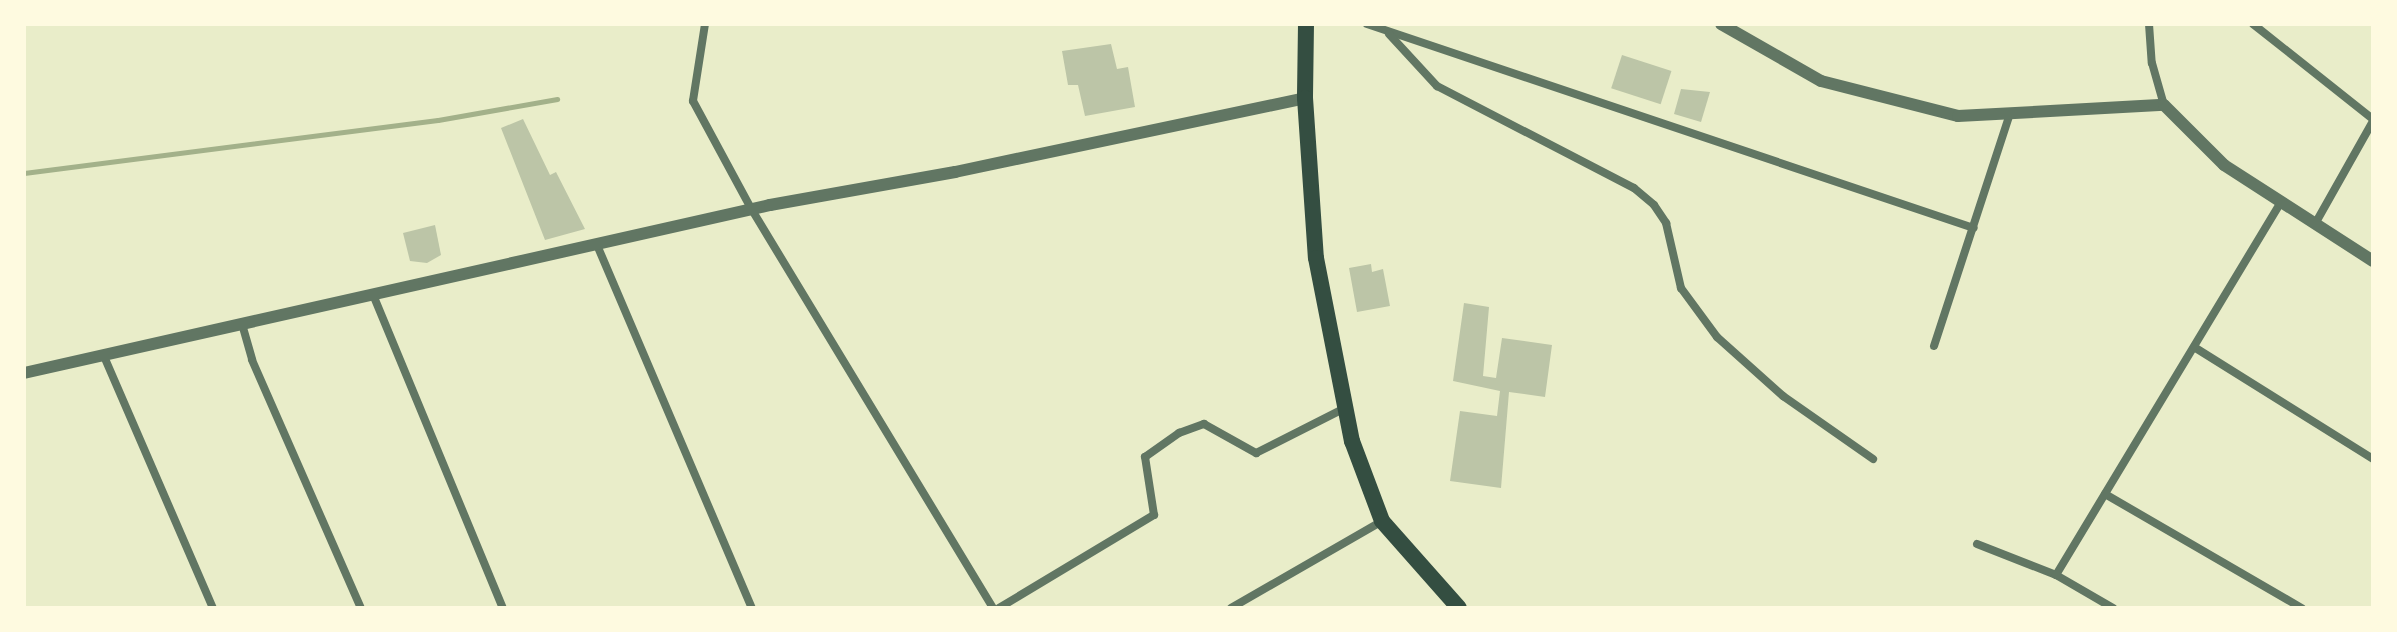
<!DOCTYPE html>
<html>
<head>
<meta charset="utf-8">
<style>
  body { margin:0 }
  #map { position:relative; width:2397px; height:632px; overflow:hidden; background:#e9edc9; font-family:"Sofia Sans Condensed",sans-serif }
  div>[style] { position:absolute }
  .stream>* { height:5px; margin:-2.5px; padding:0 2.5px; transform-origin:2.5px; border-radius:2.5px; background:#a3b18a }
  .building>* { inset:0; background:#bcc5a7; transform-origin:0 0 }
  .minor>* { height:8px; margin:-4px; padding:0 4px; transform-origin:4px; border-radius:4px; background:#617663 }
  .tertiary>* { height:12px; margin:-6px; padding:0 6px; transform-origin:6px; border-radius:6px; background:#617663 }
  .primary>* { height:16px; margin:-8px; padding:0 8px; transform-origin:8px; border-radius:8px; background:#344e41 }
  span { translate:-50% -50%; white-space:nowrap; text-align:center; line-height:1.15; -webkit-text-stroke:8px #fefae0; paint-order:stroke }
  .frame { position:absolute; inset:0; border:26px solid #fefae0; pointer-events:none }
</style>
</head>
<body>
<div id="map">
  <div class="stream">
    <div style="left:24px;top:173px;width:417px;rotate:-7.3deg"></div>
    <div style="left:438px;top:120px;width:121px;rotate:-10deg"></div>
  </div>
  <div class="building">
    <div style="clip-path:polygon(1111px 44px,1117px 69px,1128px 67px,1135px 107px,1085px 116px,1078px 85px,1068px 85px,1062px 51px)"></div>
    <div style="left:1622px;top:55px;width:52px;height:35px;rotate:18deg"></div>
    <div style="clip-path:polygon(1681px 89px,1710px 92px,1701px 122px,1674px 114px)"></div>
    <div style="clip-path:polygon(523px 119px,550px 175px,556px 172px,585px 229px,545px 240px,501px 128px)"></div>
    <div style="clip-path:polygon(435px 225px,441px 255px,427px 263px,410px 261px,403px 233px)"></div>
    <div style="clip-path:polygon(1371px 264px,1372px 272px,1383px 269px,1390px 306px,1357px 312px,1349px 268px)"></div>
    <div style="clip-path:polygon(1464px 303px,1489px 307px,1483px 376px,1496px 378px,1502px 338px,1552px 345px,1545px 397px,1509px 392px,1501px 488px,1450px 481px,1460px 411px,1497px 416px,1500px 391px,1453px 381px)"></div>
  </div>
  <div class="minor">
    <div style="left:705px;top:24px;width:78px;rotate:98.9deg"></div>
    <div style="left:693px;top:101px;width:124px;rotate:61.6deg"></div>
    <div style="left:752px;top:210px;width:465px;rotate:58.8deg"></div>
    <div style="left:1367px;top:24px;width:640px;rotate:18.58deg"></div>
    <div style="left:2149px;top:24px;width:39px;rotate:86deg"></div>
    <div style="left:2152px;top:63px;width:44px;rotate:74.1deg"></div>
    <div style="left:2253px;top:24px;width:153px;rotate:38.4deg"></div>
    <div style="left:1389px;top:34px;width:71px;rotate:47.3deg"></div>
    <div style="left:1437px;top:86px;width:222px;rotate:27.4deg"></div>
    <div style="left:1634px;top:188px;width:26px;rotate:40deg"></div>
    <div style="left:1654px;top:205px;width:22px;rotate:56deg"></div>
    <div style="left:1666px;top:223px;width:67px;rotate:77deg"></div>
    <div style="left:1681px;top:288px;width:61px;rotate:53.7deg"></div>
    <div style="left:1717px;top:337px;width:89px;rotate:41.8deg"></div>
    <div style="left:1783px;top:396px;width:110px;rotate:35deg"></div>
    <div style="left:2315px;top:224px;width:118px;rotate:-60.6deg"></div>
    <div style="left:597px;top:245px;width:395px;rotate:66.9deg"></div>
    <div style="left:374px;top:297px;width:337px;rotate:67.5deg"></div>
    <div style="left:242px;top:324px;width:37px;rotate:74deg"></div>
    <div style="left:252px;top:360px;width:271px;rotate:66.3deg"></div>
    <div style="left:1934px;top:346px;width:245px;rotate:-71.9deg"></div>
    <div style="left:2194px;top:347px;width:211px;rotate:32deg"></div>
    <div style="left:103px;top:354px;width:277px;rotate:66.6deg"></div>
    <div style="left:2105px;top:494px;width:228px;rotate:30.1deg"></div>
    <div style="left:1977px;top:544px;width:85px;rotate:21.4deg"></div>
    <div style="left:999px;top:608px;width:181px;rotate:-31deg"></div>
    <div style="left:1154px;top:515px;width:59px;rotate:-98.8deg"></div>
    <div style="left:1145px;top:457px;width:42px;rotate:-35.2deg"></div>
    <div style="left:1179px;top:433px;width:27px;rotate:-20deg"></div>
    <div style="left:1204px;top:424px;width:60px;rotate:29.1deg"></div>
    <div style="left:1256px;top:453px;width:100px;rotate:-26.8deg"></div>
    <div style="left:1231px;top:608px;width:174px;rotate:-29.9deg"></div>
    <div style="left:2113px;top:608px;width:66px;rotate:-149.9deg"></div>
    <div style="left:2056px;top:575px;width:434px;rotate:-58.9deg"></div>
  </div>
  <div class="tertiary">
    <div style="left:1721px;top:24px;width:115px;rotate:29.7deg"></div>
    <div style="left:1821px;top:81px;width:141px;rotate:14.3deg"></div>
    <div style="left:1958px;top:116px;width:206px;rotate:-3.1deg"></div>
    <div style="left:2164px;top:105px;width:85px;rotate:45deg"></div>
    <div style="left:2224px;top:165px;width:177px;rotate:32.8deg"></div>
    <div style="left:24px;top:373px;width:765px;rotate:-12.69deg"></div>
    <div style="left:770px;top:205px;width:188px;rotate:-10.1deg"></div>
    <div style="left:955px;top:172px;width:358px;rotate:-11.9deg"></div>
  </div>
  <div class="primary">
    <div style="left:1306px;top:24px;width:74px;rotate:90.8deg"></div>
    <div style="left:1305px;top:98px;width:160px;rotate:86.1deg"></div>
    <div style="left:1316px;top:258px;width:187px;rotate:78.9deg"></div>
    <div style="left:1352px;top:441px;width:85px;rotate:69.4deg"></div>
    <div style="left:1382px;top:521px;width:116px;rotate:48.5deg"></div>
  </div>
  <div class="frame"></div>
</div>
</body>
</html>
